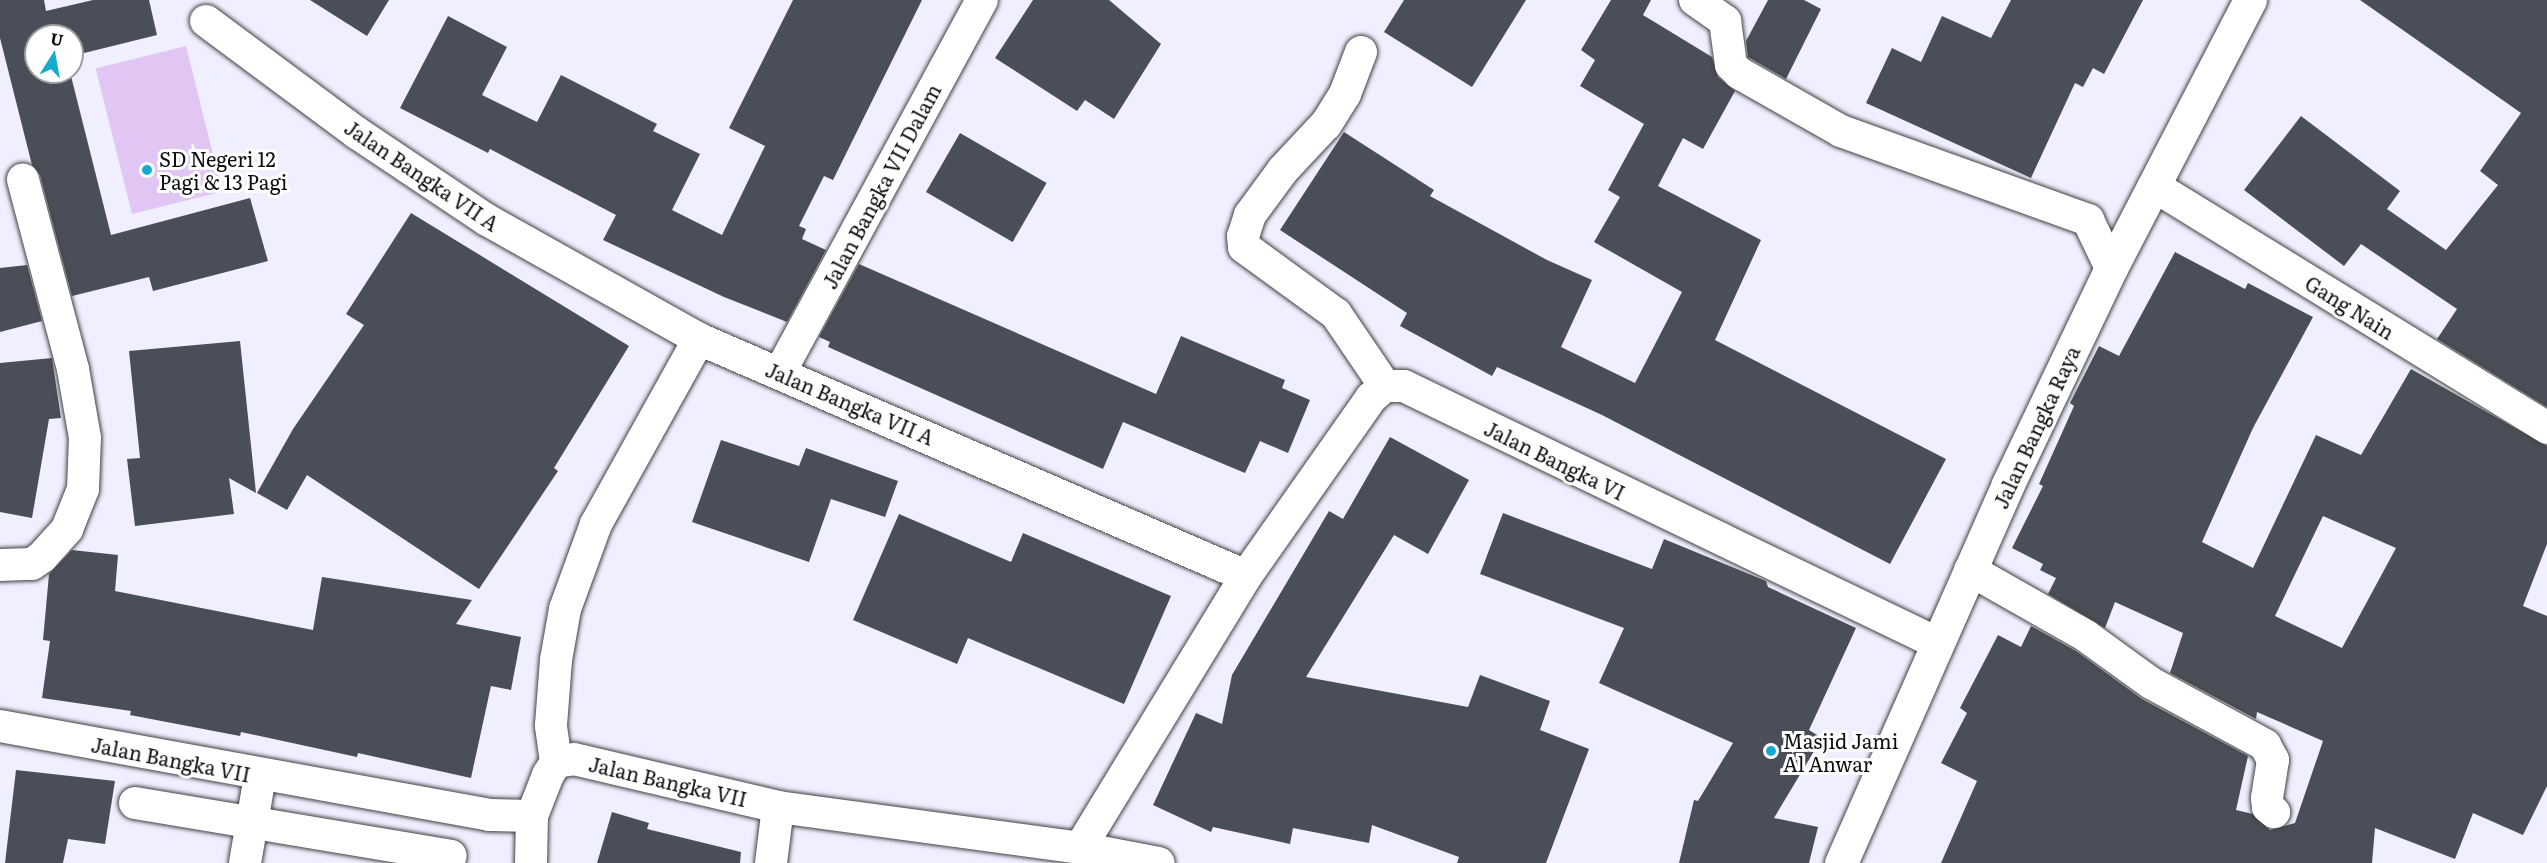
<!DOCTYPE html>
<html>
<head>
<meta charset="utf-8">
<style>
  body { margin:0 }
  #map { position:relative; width:2547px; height:863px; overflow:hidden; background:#efefff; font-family:Literata,serif }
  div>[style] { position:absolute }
  .pitch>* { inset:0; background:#e1c6f4; transform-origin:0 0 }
  .building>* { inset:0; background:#494e58; transform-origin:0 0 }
  .roads { filter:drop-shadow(0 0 2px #414141) drop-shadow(0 0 2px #414141) }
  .minor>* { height:32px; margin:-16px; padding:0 16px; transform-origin:16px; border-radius:16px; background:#fff }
  .tertiary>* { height:33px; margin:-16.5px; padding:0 16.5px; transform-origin:16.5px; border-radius:16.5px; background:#fff }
  .dots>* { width:16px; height:16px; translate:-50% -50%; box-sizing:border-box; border:3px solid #fff; border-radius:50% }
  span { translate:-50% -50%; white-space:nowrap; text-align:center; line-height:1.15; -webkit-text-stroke:6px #fff; paint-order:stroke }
  .poi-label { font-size:20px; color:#0e0e0e }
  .left { translate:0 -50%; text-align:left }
  .street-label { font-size:20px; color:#0e0e0e }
  .north { position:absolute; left:24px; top:24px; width:60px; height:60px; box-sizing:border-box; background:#fff; border:2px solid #9f9f9f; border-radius:50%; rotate:11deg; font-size:16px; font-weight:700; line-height:24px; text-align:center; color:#0e0e0e }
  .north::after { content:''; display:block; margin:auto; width:21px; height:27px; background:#16aace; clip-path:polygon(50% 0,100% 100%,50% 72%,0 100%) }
</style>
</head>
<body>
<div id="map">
  <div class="pitch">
    <div style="left:186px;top:46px;width:150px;height:93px;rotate:76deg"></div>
  </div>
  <div class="building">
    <div style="clip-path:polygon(0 0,44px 0,46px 11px,93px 0,149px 0,157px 35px,72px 56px,72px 36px,36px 36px,36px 72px,70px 72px,111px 235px,250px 198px,268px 261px,153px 291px,149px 277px,72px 296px,40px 175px,32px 165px,0 38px)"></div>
    <div style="clip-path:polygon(310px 0,389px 0,367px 36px)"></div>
    <div style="clip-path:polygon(793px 0,922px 0,833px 180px,824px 176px,799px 226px,806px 229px,802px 239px,826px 250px,787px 322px,724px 297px,603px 240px,616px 215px,490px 149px,488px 153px,400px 108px,448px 16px,507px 47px,482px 95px,537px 122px,561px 75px,657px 124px,653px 131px,700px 154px,672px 210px,722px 235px,765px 146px,729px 128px)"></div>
    <div style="clip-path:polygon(1033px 0,1109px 0,1161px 44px,1114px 119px,1085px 100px,1077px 111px,995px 58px)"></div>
    <div style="clip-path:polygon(1404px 0,1526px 0,1472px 87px,1384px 32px)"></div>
    <div style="clip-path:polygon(1611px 0,1651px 0,1643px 15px,1712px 57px,1718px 77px,1735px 91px,1703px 149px,1683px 138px,1658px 186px,1761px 240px,1715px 340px,1946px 459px,1890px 564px,1602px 415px,1497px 367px,1492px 376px,1400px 326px,1407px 313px,1280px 230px,1344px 132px,1434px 190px,1430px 196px,1547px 260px,1592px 280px,1561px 347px,1635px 383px,1682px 292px,1594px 242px,1620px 197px,1608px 190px,1644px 124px,1580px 86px,1595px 60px,1581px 50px)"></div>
    <div style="clip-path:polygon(1768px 0,1804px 0,1821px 9px,1786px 79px,1748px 57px,1746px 41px)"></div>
    <div style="clip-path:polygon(2011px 0,2143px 0,2104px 74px,2093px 68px,2083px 87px,2075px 83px,2031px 178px,1866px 103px,1892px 48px,1921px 62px,1942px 16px,1991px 38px)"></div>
    <div style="clip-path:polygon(2360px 0,2547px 0,2547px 407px,2437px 339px,2457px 309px,2361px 244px,2344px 266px,2244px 190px,2301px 116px,2400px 191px,2387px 209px,2446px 250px,2498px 185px,2480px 171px,2521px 113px)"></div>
    <div style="left:960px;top:133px;width:100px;height:68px;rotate:30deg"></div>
    <div style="clip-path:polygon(411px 213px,629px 346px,554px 468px,558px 471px,479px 589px,307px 475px,287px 510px,257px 493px,293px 429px,364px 325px,346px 314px)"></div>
    <div style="clip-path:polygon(evenodd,2175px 252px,2245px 289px,2248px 283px,2313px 317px,2253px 428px,2202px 542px,2253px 568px,2316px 435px,2361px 455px,2411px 369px,2547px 446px,2547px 544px,2523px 606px,2547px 616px,2547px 786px,2523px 835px,2473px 813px,2455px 859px,2375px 828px,2372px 863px,1941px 863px,1977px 781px,1941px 763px,1967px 713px,1960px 708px,1998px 635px,2021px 647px,2031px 626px,2076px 651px,2142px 699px,2248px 756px,2236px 810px,2253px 814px,2270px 830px,2295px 823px,2323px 741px,2257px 712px,2256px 719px,2170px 673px,2183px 633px,2115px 602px,2105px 628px,2048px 594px,2056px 578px,2040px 570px,2043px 564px,2012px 548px,2043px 486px,2039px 484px,2074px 406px,2070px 403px,2099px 346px,2119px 356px,2175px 252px,2323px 516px,2396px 548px,2342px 648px,2275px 616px,2323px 516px)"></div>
    <div style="clip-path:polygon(859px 264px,1156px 394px,1181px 336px,1285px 380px,1282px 388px,1310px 400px,1288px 453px,1260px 441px,1245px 473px,1123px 422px,1103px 469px,828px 347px,830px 342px,819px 337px)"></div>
    <div style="clip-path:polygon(27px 265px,42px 321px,0 332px,0 268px)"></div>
    <div style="clip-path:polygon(240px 341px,256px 493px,229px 478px,234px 514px,135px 526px,127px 459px,140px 458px,129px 351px)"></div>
    <div style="clip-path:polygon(52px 358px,61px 418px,49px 419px,32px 518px,0 512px,0 363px)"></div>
    <div style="clip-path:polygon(1390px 437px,1469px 480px,1428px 554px,1394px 535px,1306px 677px,1468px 707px,1480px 675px,1550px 701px,1540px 730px,1589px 749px,1546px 863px,1457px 863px,1459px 857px,1372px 825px,1369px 843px,1293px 828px,1290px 844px,1213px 827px,1211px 832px,1153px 805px,1196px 713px,1222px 724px,1232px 675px,1329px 511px,1343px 519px)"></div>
    <div style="clip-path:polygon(721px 440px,799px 466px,806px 448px,898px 481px,885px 517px,831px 499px,809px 562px,692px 522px)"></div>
    <div style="clip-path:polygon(1503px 513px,1652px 569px,1664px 539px,1766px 581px,1768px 587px,1856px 628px,1809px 730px,1822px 738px,1774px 818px,1818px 827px,1809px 863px,1679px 863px,1694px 800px,1698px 801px,1733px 743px,1599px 683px,1624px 628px,1480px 574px)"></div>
    <div style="clip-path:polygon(899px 514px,1011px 562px,1023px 533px,1171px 596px,1124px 704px,968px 638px,957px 664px,853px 620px)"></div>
    <div style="clip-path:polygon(72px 550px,118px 555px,115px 591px,313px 630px,322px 577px,472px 600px,456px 624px,521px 637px,511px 690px,491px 686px,471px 778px,358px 753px,357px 757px,241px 732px,240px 736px,130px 715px,131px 711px,42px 698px,50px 641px,43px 640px,49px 574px)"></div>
    <div style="clip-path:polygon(16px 770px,115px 781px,105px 844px,68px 839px,63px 863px,5px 863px)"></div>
    <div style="clip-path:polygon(612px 812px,649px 823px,647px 829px,741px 852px,740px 863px,597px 863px)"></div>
  </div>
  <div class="roads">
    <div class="minor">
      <div style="left:1695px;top:0;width:37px;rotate:35deg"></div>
      <div style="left:1725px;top:21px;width:44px;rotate:82.2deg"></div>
      <div style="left:1731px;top:65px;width:11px;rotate:45deg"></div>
      <div style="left:1739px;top:73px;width:117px;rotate:29.6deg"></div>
      <div style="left:1841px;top:131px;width:263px;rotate:19.8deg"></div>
      <div style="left:2088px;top:220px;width:53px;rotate:64.4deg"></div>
      <div style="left:206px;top:21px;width:188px;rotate:36.6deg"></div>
      <div style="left:357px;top:133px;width:156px;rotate:33.8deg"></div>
      <div style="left:487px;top:220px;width:243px;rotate:29.3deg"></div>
      <div style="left:699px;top:339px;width:596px;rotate:23.43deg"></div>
      <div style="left:1361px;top:52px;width:45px;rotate:110.9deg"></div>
      <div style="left:1345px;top:94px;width:36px;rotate:122deg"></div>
      <div style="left:1326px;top:124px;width:63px;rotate:133.1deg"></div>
      <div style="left:1283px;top:170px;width:56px;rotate:126.3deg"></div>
      <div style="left:1250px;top:215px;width:22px;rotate:108deg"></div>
      <div style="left:1243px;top:236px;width:11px;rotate:85deg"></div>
      <div style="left:1244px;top:247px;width:114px;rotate:36.1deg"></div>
      <div style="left:1336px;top:314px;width:87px;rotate:55.8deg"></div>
      <div style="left:2154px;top:186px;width:462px;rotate:31.6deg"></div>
      <div style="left:780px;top:372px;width:423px;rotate:-61.5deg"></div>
      <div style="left:0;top:565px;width:32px;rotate:-2deg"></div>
      <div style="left:32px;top:564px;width:12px;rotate:-35deg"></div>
      <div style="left:42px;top:557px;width:38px;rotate:-48deg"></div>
      <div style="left:67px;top:529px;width:43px;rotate:-68.2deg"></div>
      <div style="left:83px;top:489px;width:51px;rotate:-87.8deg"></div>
      <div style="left:85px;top:438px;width:70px;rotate:-99.9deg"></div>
      <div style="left:73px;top:369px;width:196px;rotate:-104.8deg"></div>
      <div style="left:1970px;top:570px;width:133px;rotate:29.6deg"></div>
      <div style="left:2086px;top:636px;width:80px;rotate:35.9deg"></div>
      <div style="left:2151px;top:683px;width:130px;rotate:28.5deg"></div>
      <div style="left:2265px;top:745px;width:17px;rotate:62deg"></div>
      <div style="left:2273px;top:760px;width:38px;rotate:99deg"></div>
      <div style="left:2267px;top:798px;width:9px;rotate:84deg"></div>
      <div style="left:2268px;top:807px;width:8px;rotate:40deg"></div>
      <div style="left:0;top:726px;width:497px;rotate:10.3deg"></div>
      <div style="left:489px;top:815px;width:43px;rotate:1.3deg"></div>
      <div style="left:556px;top:762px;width:37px;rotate:-98deg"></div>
      <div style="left:551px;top:725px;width:65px;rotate:-85.6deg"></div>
      <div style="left:556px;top:660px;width:52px;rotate:-80deg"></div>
      <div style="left:565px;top:609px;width:90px;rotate:-70deg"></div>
      <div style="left:596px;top:524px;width:212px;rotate:-60.9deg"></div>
      <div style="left:135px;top:803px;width:320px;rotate:9.5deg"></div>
      <div style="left:1080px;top:848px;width:319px;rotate:-58.6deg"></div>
      <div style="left:1246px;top:576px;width:218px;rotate:-54.9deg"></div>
      <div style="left:1371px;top:398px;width:18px;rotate:-41deg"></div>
      <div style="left:1385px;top:386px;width:19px"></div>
      <div style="left:1404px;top:386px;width:592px;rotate:25.74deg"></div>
      <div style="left:245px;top:863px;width:88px;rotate:-80.2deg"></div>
      <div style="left:531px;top:863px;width:47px;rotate:-88.8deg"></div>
      <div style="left:532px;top:816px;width:44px;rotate:-68.7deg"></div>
      <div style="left:548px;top:775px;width:15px;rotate:-58deg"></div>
      <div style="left:556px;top:762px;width:18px;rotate:-9deg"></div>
      <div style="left:574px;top:759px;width:210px;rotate:13.2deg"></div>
      <div style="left:778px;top:807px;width:305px;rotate:7.7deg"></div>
      <div style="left:1080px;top:848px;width:80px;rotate:10.8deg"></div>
      <div style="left:771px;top:863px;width:56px;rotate:-82.9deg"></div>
    </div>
    <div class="tertiary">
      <div style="left:1841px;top:863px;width:414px;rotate:-66.2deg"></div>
      <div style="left:2008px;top:484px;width:239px;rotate:-64.5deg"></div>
      <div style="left:2111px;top:268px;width:302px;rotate:-62.6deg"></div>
    </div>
  </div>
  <div class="dots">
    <div style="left:147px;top:170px;background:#16aace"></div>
    <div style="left:1771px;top:751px;background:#16aace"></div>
  </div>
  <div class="poi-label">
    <span class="left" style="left:159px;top:170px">SD Negeri 12<br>Pagi &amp; 13 Pagi</span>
    <span class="left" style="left:1783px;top:752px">Masjid Jami<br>Al Anwar</span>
  </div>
  <div class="street-label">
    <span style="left:422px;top:175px;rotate:34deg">Jalan Bangka VII A</span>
    <span style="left:881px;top:186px;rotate:-62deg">Jalan Bangka VII Dalam</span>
    <span style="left:2350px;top:307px;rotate:32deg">Gang Nain</span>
    <span style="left:850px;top:403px;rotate:23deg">Jalan Bangka VII A</span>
    <span style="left:2036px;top:427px;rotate:-65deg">Jalan Bangka Raya</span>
    <span style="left:1555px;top:460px;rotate:26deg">Jalan Bangka VI</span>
    <span style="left:171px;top:759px;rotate:11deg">Jalan Bangka VII</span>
    <span style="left:668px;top:781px;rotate:13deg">Jalan Bangka VII</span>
  </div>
  <div class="north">U</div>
</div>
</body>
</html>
